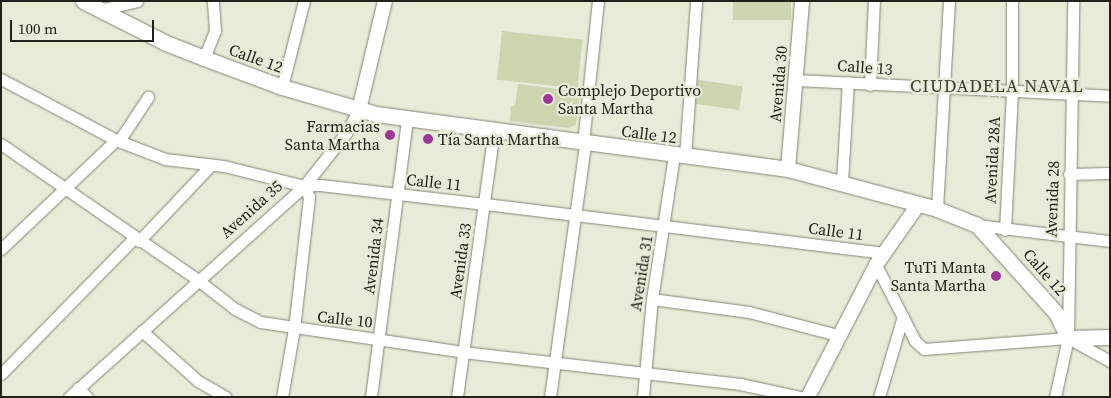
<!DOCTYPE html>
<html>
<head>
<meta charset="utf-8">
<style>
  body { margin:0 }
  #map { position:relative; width:1111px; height:398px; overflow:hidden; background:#e7ecd8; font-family:"Source Serif 4",serif }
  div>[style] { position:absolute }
  .green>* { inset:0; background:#cbd5af; transform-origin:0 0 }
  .roads { filter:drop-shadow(0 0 1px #808573) drop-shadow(0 0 1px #808573) }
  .minor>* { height:11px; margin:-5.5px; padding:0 5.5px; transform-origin:5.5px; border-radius:5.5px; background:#fff }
  .tertiary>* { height:14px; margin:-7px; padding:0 7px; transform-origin:7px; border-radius:7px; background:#fff }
  .secondary>* { height:15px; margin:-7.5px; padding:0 7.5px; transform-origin:7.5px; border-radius:7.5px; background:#fff }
  .dots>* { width:14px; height:14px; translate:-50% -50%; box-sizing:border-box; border:2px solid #e7ecd8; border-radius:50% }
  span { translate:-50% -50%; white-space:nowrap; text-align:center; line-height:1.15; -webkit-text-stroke:4.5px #e7ecd8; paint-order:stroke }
  .street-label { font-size:16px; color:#20221a }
  .poi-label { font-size:16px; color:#20221a }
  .left { translate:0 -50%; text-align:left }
  .right { translate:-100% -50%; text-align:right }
  .neighbourhood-label { font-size:18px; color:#3c4130; letter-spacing:1px }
  .frame { position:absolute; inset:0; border:2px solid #20221a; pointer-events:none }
  .scale { position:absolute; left:10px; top:20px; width:144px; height:22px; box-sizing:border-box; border:2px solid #20221a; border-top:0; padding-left:6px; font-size:15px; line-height:18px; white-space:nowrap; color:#20221a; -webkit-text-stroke:4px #e7ecd8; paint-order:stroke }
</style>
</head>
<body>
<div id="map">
  <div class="green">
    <div style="left:733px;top:1px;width:58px;height:19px"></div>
    <div style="left:502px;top:31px;width:81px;height:49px;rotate:6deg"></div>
    <div style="left:698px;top:80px;width:45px;height:24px;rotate:8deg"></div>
    <div style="clip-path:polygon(518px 84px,580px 92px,576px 125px,568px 128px,510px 121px,511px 106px,515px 106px)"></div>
  </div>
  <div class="roads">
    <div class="minor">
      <div style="left:99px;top:10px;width:39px;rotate:-13deg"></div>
      <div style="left:204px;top:58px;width:29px;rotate:-68deg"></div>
      <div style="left:215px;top:31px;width:30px;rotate:-94deg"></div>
      <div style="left:1px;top:79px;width:130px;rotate:27.9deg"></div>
      <div style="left:116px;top:140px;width:53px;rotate:21.2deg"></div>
      <div style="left:165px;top:159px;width:59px;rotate:6.8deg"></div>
      <div style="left:224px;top:166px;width:82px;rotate:14deg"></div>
      <div style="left:304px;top:186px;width:16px;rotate:-4deg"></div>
      <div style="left:320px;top:185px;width:166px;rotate:6.6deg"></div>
      <div style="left:485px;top:204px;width:401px;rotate:7deg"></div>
      <div style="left:797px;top:80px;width:313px;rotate:2.9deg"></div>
      <div style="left:870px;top:85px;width:84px;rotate:-87.3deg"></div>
      <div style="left:282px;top:87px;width:89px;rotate:-75.7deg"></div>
      <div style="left:119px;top:141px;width:53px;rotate:-56.6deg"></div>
      <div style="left:583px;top:143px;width:143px;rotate:-84deg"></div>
      <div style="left:1px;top:144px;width:239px;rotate:34.6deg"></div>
      <div style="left:198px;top:280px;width:47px;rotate:38.1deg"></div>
      <div style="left:235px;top:309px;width:29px;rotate:27deg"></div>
      <div style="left:261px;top:322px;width:204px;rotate:8.4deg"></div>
      <div style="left:463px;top:352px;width:279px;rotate:6.6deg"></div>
      <div style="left:740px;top:384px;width:61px;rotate:12.2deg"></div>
      <div style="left:685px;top:156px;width:155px;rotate:-85.9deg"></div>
      <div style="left:1069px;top:174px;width:41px;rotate:-1.4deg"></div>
      <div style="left:842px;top:182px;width:100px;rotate:-86.6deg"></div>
      <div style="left:937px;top:209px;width:208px;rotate:-86.7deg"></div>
      <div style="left:977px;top:225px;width:134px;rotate:6.9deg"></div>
      <div style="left:1005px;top:230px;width:138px;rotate:-87.1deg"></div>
      <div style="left:1012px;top:92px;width:91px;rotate:-90deg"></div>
      <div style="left:139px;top:241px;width:103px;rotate:-46.6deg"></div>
      <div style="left:1px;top:249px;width:158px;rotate:-43.5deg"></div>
      <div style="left:876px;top:265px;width:85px;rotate:62.8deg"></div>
      <div style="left:915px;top:341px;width:12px;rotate:42deg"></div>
      <div style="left:924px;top:349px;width:144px;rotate:-4.4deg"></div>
      <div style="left:1068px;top:338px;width:48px;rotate:28.7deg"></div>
      <div style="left:652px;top:299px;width:98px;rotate:7.6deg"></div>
      <div style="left:749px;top:312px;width:91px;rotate:14.6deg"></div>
      <div style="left:142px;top:331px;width:75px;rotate:41.8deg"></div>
      <div style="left:198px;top:381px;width:32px;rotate:30deg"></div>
      <div style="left:1px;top:374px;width:190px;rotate:-45.6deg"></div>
      <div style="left:78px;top:388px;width:13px;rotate:45deg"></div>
      <div style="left:69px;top:397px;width:316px;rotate:-41.9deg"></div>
      <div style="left:304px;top:186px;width:68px;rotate:-51.6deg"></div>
      <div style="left:346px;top:133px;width:26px;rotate:-61deg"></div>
      <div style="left:282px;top:397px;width:69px;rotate:-80deg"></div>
      <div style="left:294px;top:329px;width:133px;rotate:-83.5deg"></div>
      <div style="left:309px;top:197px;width:12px;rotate:-114deg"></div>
      <div style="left:371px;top:397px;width:281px;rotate:-82.6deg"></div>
      <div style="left:457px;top:397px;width:270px;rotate:-82.1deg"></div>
      <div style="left:550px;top:397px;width:255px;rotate:-82.1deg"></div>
      <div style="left:643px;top:397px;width:98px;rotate:-84.8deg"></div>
      <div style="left:652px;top:299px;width:146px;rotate:-81.3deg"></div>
      <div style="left:879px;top:397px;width:84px;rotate:-73.5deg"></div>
      <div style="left:1055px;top:397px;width:60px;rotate:-77.6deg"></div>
      <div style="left:1068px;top:338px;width:337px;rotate:-89.1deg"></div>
    </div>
    <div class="tertiary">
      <div style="left:359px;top:110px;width:112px;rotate:-76.6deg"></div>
      <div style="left:788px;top:169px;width:169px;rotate:-85.2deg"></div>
      <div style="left:808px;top:397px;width:148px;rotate:-62.7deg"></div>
      <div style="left:876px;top:265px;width:73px;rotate:-55deg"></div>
    </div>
    <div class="secondary">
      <div style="left:83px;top:1px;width:93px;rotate:26.8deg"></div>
      <div style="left:166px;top:43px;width:41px;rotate:21.5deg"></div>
      <div style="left:204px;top:58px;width:83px;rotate:20.4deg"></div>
      <div style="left:282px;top:87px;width:98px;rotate:16deg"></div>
      <div style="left:376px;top:114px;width:416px;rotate:7.6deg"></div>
      <div style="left:788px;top:169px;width:154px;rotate:15deg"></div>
      <div style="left:937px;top:209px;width:43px;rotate:21.8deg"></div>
      <div style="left:977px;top:225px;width:118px;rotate:48.1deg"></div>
      <div style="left:1056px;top:313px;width:28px;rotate:64deg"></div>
      <div style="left:1068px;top:338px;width:42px;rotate:-1.4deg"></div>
    </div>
  </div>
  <div class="dots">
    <div style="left:548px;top:99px;background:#9f3699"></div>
    <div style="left:390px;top:135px;background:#9f3699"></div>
    <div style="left:428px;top:139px;background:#9f3699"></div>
    <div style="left:996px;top:276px;background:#9f3699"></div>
  </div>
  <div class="street-label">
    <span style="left:256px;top:58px;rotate:20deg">Calle 12</span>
    <span style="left:865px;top:67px;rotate:4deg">Calle 13</span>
    <span style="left:778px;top:84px;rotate:-85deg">Avenida 30</span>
    <span style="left:649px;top:134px;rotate:7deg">Calle 12</span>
    <span style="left:992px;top:160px;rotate:-87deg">Avenida 28A</span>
    <span style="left:434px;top:182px;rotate:6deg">Calle 11</span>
    <span style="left:1052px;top:199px;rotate:-88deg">Avenida 28</span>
    <span style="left:251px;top:209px;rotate:-42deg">Avenida 35</span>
    <span style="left:836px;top:231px;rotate:7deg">Calle 11</span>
    <span style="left:373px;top:256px;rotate:-83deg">Avenida 34</span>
    <span style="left:460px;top:261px;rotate:-82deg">Avenida 33</span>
    <span style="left:1045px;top:272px;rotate:49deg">Calle 12</span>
    <span style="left:641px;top:273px;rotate:-81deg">Avenida 31</span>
    <span style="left:345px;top:319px;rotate:6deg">Calle 10</span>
  </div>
  <div class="poi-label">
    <span class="left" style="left:558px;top:99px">Complejo Deportivo<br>Santa Martha</span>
    <span class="right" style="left:380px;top:135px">Farmacias<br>Santa Martha</span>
    <span class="left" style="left:438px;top:139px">Tía Santa Martha</span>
    <span class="right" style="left:986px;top:276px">TuTi Manta<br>Santa Martha</span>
  </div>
  <div class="neighbourhood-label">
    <span style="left:997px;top:86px">CIUDADELA NAVAL</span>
  </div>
  <div class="frame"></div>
  <div class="scale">100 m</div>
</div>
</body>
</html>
